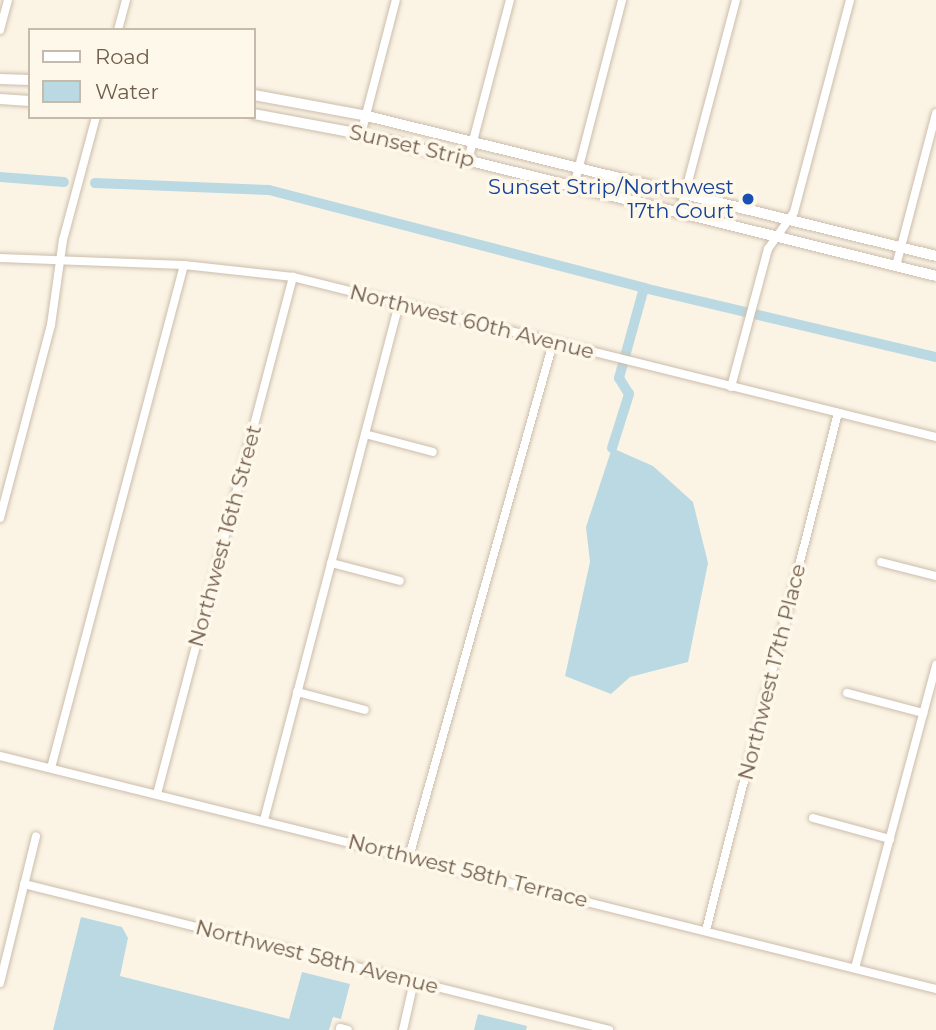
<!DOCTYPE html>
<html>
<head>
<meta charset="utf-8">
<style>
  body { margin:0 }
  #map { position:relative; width:936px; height:1030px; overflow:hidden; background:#fbf4e5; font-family:Montserrat,sans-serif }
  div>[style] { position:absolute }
  .water>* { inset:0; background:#bbd9e3 }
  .canal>* { height:10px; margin:-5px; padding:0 5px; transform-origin:5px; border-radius:5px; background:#bbd9e3 }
  .roads { filter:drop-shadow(0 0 2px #ccbdac) drop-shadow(0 0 2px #ccbdac) }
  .minor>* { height:8px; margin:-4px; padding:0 4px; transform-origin:4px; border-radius:4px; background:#fff }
  .tertiary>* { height:10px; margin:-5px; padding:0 5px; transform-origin:5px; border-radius:5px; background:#fff }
  .dots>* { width:19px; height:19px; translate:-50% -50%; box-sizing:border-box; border:4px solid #fef8eb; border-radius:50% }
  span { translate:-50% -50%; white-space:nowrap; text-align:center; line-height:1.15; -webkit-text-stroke:7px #fef8eb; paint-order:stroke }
  .street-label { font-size:21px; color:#725d4c }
  .transit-label { font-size:21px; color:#164399 }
  .right { translate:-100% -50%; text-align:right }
  .legend { position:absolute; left:28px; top:28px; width:228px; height:91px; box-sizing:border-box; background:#fef8eb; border:2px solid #c6baab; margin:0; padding:9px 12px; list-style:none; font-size:21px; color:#725d4c }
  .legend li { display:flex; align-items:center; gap:14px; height:35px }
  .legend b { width:35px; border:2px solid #c6baab }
</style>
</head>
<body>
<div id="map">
  <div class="water">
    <div style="clip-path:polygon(612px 448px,653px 466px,693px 502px,708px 563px,688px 662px,630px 677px,611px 694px,565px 676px,590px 562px,586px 527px)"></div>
    <div style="clip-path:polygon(81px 917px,122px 927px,128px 938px,120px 976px,289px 1019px,302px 972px,350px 984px,341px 1019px,333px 1017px,329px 1030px,53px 1030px)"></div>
    <div style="clip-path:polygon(478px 1014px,527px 1026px,526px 1030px,474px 1030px)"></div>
  </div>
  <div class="canal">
    <div style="left:0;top:177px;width:64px;rotate:4.5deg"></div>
    <div style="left:95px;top:183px;width:174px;rotate:2.3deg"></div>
    <div style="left:269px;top:190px;width:388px;rotate:14.6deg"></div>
    <div style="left:644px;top:288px;width:300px;rotate:13.3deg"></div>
    <div style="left:612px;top:448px;width:57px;rotate:-72.5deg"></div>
    <div style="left:629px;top:394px;width:19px;rotate:-122deg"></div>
    <div style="left:619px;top:378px;width:93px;rotate:-74.5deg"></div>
  </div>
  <div class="roads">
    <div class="minor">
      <div style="left:0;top:30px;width:31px;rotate:-75deg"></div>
      <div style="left:118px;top:30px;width:31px;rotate:-75deg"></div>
      <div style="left:361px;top:134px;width:138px;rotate:-75.4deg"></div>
      <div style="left:468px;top:160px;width:165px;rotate:-75.3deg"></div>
      <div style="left:574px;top:186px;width:192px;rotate:-75.5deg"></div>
      <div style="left:680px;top:212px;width:219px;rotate:-75.2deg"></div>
      <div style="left:0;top:258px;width:184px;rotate:2.2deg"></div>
      <div style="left:184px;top:265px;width:110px;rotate:6.3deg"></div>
      <div style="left:293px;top:277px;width:663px;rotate:13.97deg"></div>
      <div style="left:896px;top:266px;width:158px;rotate:-75.3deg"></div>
      <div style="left:731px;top:387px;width:143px;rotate:-75deg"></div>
      <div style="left:768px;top:249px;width:45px;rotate:-54.9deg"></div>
      <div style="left:794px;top:212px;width:219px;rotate:-75.2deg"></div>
      <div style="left:365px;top:434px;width:70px;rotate:14.8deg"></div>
      <div style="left:0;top:518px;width:200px;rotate:-75.2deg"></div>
      <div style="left:51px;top:325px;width:86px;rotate:-82deg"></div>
      <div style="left:63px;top:240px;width:127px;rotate:-75deg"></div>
      <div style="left:881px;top:562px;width:57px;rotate:14.3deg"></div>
      <div style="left:331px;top:563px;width:71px;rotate:14.6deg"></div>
      <div style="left:297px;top:692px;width:70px;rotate:14.8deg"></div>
      <div style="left:847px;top:693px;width:79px;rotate:14.7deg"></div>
      <div style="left:0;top:756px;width:965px;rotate:13.98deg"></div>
      <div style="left:51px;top:768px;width:520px;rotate:-75.19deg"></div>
      <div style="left:157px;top:794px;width:535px;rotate:-75.26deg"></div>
      <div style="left:813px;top:818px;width:80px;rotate:15.3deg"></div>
      <div style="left:264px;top:820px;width:533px;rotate:-75.34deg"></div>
      <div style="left:409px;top:857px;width:534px;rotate:-74.35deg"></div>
      <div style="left:24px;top:884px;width:603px;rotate:14.01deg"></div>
      <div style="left:706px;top:930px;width:534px;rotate:-75.68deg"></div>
      <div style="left:855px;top:968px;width:314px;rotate:-75deg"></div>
      <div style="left:0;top:983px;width:151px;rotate:-76.2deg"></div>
      <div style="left:340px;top:1028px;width:8px;rotate:14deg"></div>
      <div style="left:403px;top:1030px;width:50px;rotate:-77.3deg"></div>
    </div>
    <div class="tertiary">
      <div style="left:0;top:79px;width:30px;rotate:2deg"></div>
      <div style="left:254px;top:95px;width:115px;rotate:10.5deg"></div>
      <div style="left:367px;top:116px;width:586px;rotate:13.82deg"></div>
      <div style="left:0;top:99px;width:30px;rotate:4deg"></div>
      <div style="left:254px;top:114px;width:109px;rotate:10.6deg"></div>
      <div style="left:361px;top:134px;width:592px;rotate:13.87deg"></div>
    </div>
  </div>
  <div class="dots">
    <div style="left:748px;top:199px;background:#1a4fb4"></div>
  </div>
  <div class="street-label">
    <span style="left:412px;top:146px;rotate:13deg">Sunset Strip</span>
    <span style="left:472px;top:322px;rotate:14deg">Northwest 60th Avenue</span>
    <span style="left:225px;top:536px;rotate:-75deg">Northwest 16th Street</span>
    <span style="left:772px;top:672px;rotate:-76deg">Northwest 17th Place</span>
    <span style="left:468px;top:871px;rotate:14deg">Northwest 58th Terrace</span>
    <span style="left:317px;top:957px;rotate:14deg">Northwest 58th Avenue</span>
  </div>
  <div class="transit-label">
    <span class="right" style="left:734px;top:199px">Sunset Strip/Northwest<br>17th Court</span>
  </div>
  <ul class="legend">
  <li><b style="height:9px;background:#fff"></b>Road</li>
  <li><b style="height:19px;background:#bbd9e3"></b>Water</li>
  </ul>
</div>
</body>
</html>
